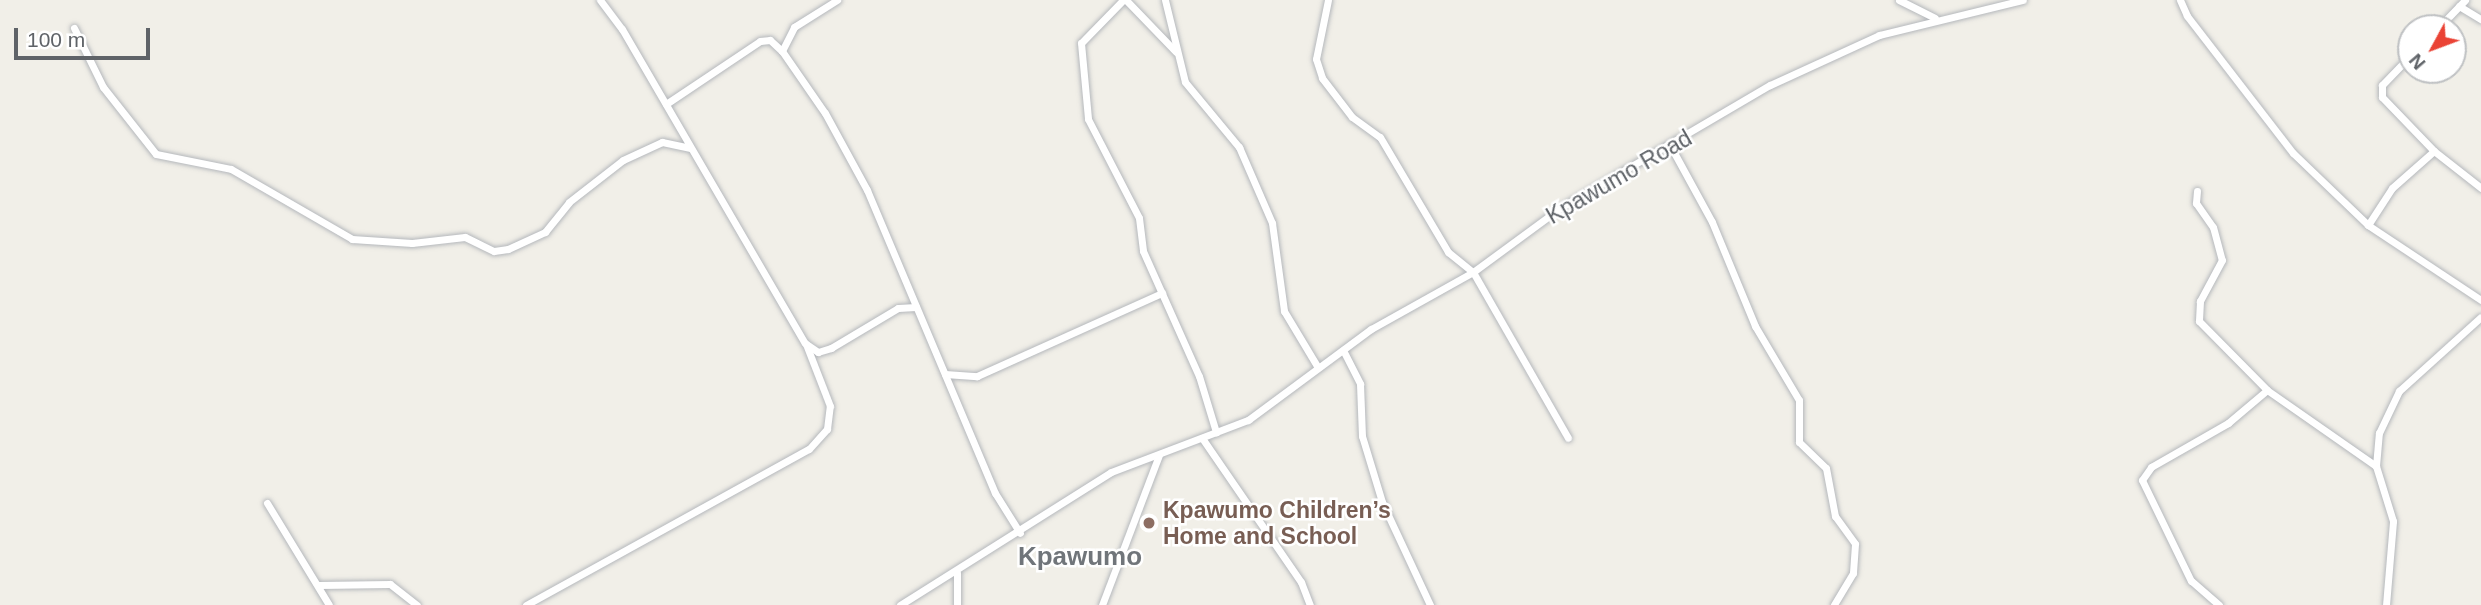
<!DOCTYPE html>
<html>
<head>
<meta charset="utf-8">
<style>
  body { margin:0 }
  #map { position:relative; width:2481px; height:605px; overflow:hidden; background:#f1efe8; font-family:Arial,sans-serif }
  div>[style] { position:absolute }
  .roads { filter:drop-shadow(0 0 2px #b5b8bc) drop-shadow(0 0 2px #b5b8bc) }
  .street>* { height:7px; margin:-3.5px; padding:0 3.5px; transform-origin:3.5px; border-radius:3.5px; background:#fff }
  .dots>* { width:19px; height:19px; translate:-50% -50%; box-sizing:border-box; border:4px solid #fff; border-radius:50% }
  span { translate:-50% -50%; white-space:nowrap; text-align:center; line-height:1.15; -webkit-text-stroke:5px #fff; paint-order:stroke }
  .street-label { font-size:23px; color:#5f6368 }
  .education-label { font-size:23px; color:#785e54; font-weight:700 }
  .left { translate:0 -50%; text-align:left }
  .quarter-label { font-size:26px; color:#70757a; font-weight:700 }
  .north { position:absolute; left:2397px; top:14px; width:70px; height:70px; box-sizing:border-box; background:#fff; border:2px solid #bfc1c3; border-radius:50%; rotate:229deg; font-size:19px; font-weight:700; line-height:28px; text-align:center; color:#5f6368 }
  .north::after { content:''; display:block; margin:auto; width:24px; height:32px; background:#ea4335; clip-path:polygon(50% 0,100% 100%,50% 72%,0 100%) }
  .scale { position:absolute; left:14px; top:28px; width:136px; height:32px; box-sizing:border-box; border:4px solid #5f6368; border-top:0; padding-left:9px; font-size:21px; line-height:24px; white-space:nowrap; color:#5f6368; -webkit-text-stroke:5px #fff; paint-order:stroke }
</style>
</head>
<body>
<div id="map">
  <div class="roads">
    <div class="street">
      <div style="left:600px;top:0;width:36px;rotate:53deg"></div>
      <div style="left:622px;top:29px;width:363px;rotate:59.8deg"></div>
      <div style="left:805px;top:343px;width:16px;rotate:35deg"></div>
      <div style="left:818px;top:352px;width:14px;rotate:-17deg"></div>
      <div style="left:831px;top:348px;width:78px;rotate:-30.8deg"></div>
      <div style="left:898px;top:308px;width:18px;rotate:-3deg"></div>
      <div style="left:1123px;top:0;width:60px;rotate:134.3deg"></div>
      <div style="left:1081px;top:43px;width:76px;rotate:84.7deg"></div>
      <div style="left:1088px;top:119px;width:111px;rotate:62.7deg"></div>
      <div style="left:1139px;top:218px;width:33px;rotate:83deg"></div>
      <div style="left:1143px;top:251px;width:137px;rotate:65.9deg"></div>
      <div style="left:1199px;top:376px;width:59px;rotate:73.1deg"></div>
      <div style="left:1126px;top:0;width:72px;rotate:46.1deg"></div>
      <div style="left:1165px;top:0;width:84px;rotate:76.3deg"></div>
      <div style="left:1185px;top:82px;width:85px;rotate:50.3deg"></div>
      <div style="left:1239px;top:147px;width:83px;rotate:66.5deg"></div>
      <div style="left:1272px;top:223px;width:89px;rotate:82.2deg"></div>
      <div style="left:1284px;top:311px;width:64px;rotate:59deg"></div>
      <div style="left:1328px;top:0;width:60px;rotate:101.5deg"></div>
      <div style="left:1316px;top:59px;width:20px;rotate:72deg"></div>
      <div style="left:1322px;top:78px;width:49px;rotate:52.4deg"></div>
      <div style="left:1352px;top:117px;width:34px;rotate:36deg"></div>
      <div style="left:1380px;top:137px;width:134px;rotate:59.4deg"></div>
      <div style="left:1448px;top:252px;width:32px;rotate:39deg"></div>
      <div style="left:1473px;top:272px;width:191px;rotate:60.2deg"></div>
      <div style="left:1899px;top:0;width:40px;rotate:26.6deg"></div>
      <div style="left:2180px;top:0;width:17px;rotate:66deg"></div>
      <div style="left:2187px;top:16px;width:173px;rotate:52.3deg"></div>
      <div style="left:2293px;top:153px;width:104px;rotate:43.8deg"></div>
      <div style="left:2368px;top:225px;width:136px;rotate:33.6deg"></div>
      <div style="left:2459px;top:6px;width:26px;rotate:31deg"></div>
      <div style="left:74px;top:28px;width:66px;rotate:63.8deg"></div>
      <div style="left:103px;top:87px;width:85px;rotate:51.7deg"></div>
      <div style="left:156px;top:154px;width:76px;rotate:11.3deg"></div>
      <div style="left:231px;top:169px;width:140px;rotate:30deg"></div>
      <div style="left:352px;top:239px;width:60px;rotate:3.8deg"></div>
      <div style="left:412px;top:243px;width:53px;rotate:-6.5deg"></div>
      <div style="left:465px;top:237px;width:32px;rotate:26deg"></div>
      <div style="left:494px;top:251px;width:14px;rotate:-8deg"></div>
      <div style="left:508px;top:249px;width:41px;rotate:-24.7deg"></div>
      <div style="left:545px;top:232px;width:38px;rotate:-51deg"></div>
      <div style="left:569px;top:202px;width:68px;rotate:-37.9deg"></div>
      <div style="left:623px;top:160px;width:43px;rotate:-24.8deg"></div>
      <div style="left:662px;top:142px;width:29px;rotate:12deg"></div>
      <div style="left:2438px;top:28px;width:39px;rotate:-46deg"></div>
      <div style="left:782px;top:51px;width:27px;rotate:-63deg"></div>
      <div style="left:794px;top:27px;width:51px;rotate:-32.1deg"></div>
      <div style="left:2411px;top:55px;width:42px;rotate:134deg"></div>
      <div style="left:2382px;top:85px;width:12px;rotate:90deg"></div>
      <div style="left:2382px;top:97px;width:75px;rotate:46.1deg"></div>
      <div style="left:2434px;top:151px;width:60px;rotate:38.2deg"></div>
      <div style="left:666px;top:104px;width:113px;rotate:-33.8deg"></div>
      <div style="left:760px;top:41px;width:10px;rotate:-6deg"></div>
      <div style="left:770px;top:40px;width:16px;rotate:43deg"></div>
      <div style="left:782px;top:51px;width:75px;rotate:55.3deg"></div>
      <div style="left:825px;top:113px;width:88px;rotate:61.4deg"></div>
      <div style="left:867px;top:190px;width:329px;rotate:67.1deg"></div>
      <div style="left:995px;top:493px;width:47px;rotate:58deg"></div>
      <div style="left:1671px;top:147px;width:85px;rotate:61.3deg"></div>
      <div style="left:1712px;top:222px;width:113px;rotate:67.5deg"></div>
      <div style="left:1755px;top:326px;width:86px;rotate:59.3deg"></div>
      <div style="left:1799px;top:400px;width:42px;rotate:90deg"></div>
      <div style="left:1799px;top:442px;width:37px;rotate:44deg"></div>
      <div style="left:1826px;top:468px;width:49px;rotate:79.4deg"></div>
      <div style="left:1835px;top:516px;width:34px;rotate:54deg"></div>
      <div style="left:1855px;top:544px;width:29px;rotate:94deg"></div>
      <div style="left:1853px;top:573px;width:37px;rotate:121deg"></div>
      <div style="left:2197px;top:191px;width:12px;rotate:95deg"></div>
      <div style="left:2196px;top:203px;width:29px;rotate:55deg"></div>
      <div style="left:2213px;top:227px;width:34px;rotate:75deg"></div>
      <div style="left:2222px;top:260px;width:47px;rotate:118.2deg"></div>
      <div style="left:2200px;top:301px;width:20px;rotate:93deg"></div>
      <div style="left:2199px;top:321px;width:97px;rotate:45.4deg"></div>
      <div style="left:2267px;top:390px;width:133px;rotate:34.9deg"></div>
      <div style="left:2368px;top:225px;width:44px;rotate:-57deg"></div>
      <div style="left:2392px;top:188px;width:56px;rotate:-41.4deg"></div>
      <div style="left:1343px;top:350px;width:38px;rotate:63deg"></div>
      <div style="left:1360px;top:384px;width:52px;rotate:87.8deg"></div>
      <div style="left:1362px;top:436px;width:69px;rotate:73.1deg"></div>
      <div style="left:1382px;top:502px;width:114px;rotate:65deg"></div>
      <div style="left:945px;top:374px;width:32px;rotate:4deg"></div>
      <div style="left:977px;top:376px;width:203px;rotate:-24.2deg"></div>
      <div style="left:1202px;top:438px;width:175px;rotate:55.5deg"></div>
      <div style="left:1301px;top:582px;width:25px;rotate:69deg"></div>
      <div style="left:267px;top:503px;width:119px;rotate:58.7deg"></div>
      <div style="left:319px;top:585px;width:71px;rotate:-0.8deg"></div>
      <div style="left:390px;top:584px;width:34px;rotate:38deg"></div>
      <div style="left:526px;top:605px;width:323px;rotate:-28.9deg"></div>
      <div style="left:809px;top:449px;width:27px;rotate:-48deg"></div>
      <div style="left:827px;top:429px;width:23px;rotate:-83deg"></div>
      <div style="left:830px;top:406px;width:66px;rotate:-111.2deg"></div>
      <div style="left:900px;top:605px;width:249px;rotate:-32.2deg"></div>
      <div style="left:1111px;top:472px;width:147px;rotate:-20.8deg"></div>
      <div style="left:1248px;top:420px;width:153px;rotate:-36.5deg"></div>
      <div style="left:1371px;top:329px;width:117px;rotate:-29.2deg"></div>
      <div style="left:1473px;top:272px;width:108px;rotate:-36.3deg"></div>
      <div style="left:1560px;top:208px;width:243px;rotate:-30.4deg"></div>
      <div style="left:1770px;top:85px;width:120px;rotate:-24.6deg"></div>
      <div style="left:1879px;top:35px;width:148px;rotate:-13.7deg"></div>
      <div style="left:957px;top:605px;width:32px;rotate:-90deg"></div>
      <div style="left:1102px;top:605px;width:160px;rotate:-69.2deg"></div>
      <div style="left:2219px;top:605px;width:37px;rotate:-139deg"></div>
      <div style="left:2191px;top:581px;width:112px;rotate:-115.9deg"></div>
      <div style="left:2142px;top:480px;width:16px;rotate:-55deg"></div>
      <div style="left:2151px;top:467px;width:89px;rotate:-29.7deg"></div>
      <div style="left:2228px;top:423px;width:51px;rotate:-40.2deg"></div>
      <div style="left:2386px;top:605px;width:84px;rotate:-85.2deg"></div>
      <div style="left:2393px;top:521px;width:58px;rotate:-107.2deg"></div>
      <div style="left:2376px;top:466px;width:33px;rotate:-85deg"></div>
      <div style="left:2379px;top:433px;width:47px;rotate:-64.5deg"></div>
      <div style="left:2399px;top:391px;width:110px;rotate:-42.1deg"></div>
    </div>
  </div>
  <div class="dots">
    <div style="left:1149px;top:523px;background:#8d6e63"></div>
  </div>
  <div class="street-label">
    <span style="left:1619px;top:177px;rotate:-30deg">Kpawumo Road</span>
  </div>
  <div class="education-label">
    <span class="left" style="left:1163px;top:523px">Kpawumo Children’s<br>Home and School</span>
  </div>
  <div class="quarter-label">
    <span style="left:1080px;top:557px">Kpawumo</span>
  </div>
  <div class="north">N</div>
  <div class="scale">100 m</div>
</div>
</body>
</html>
